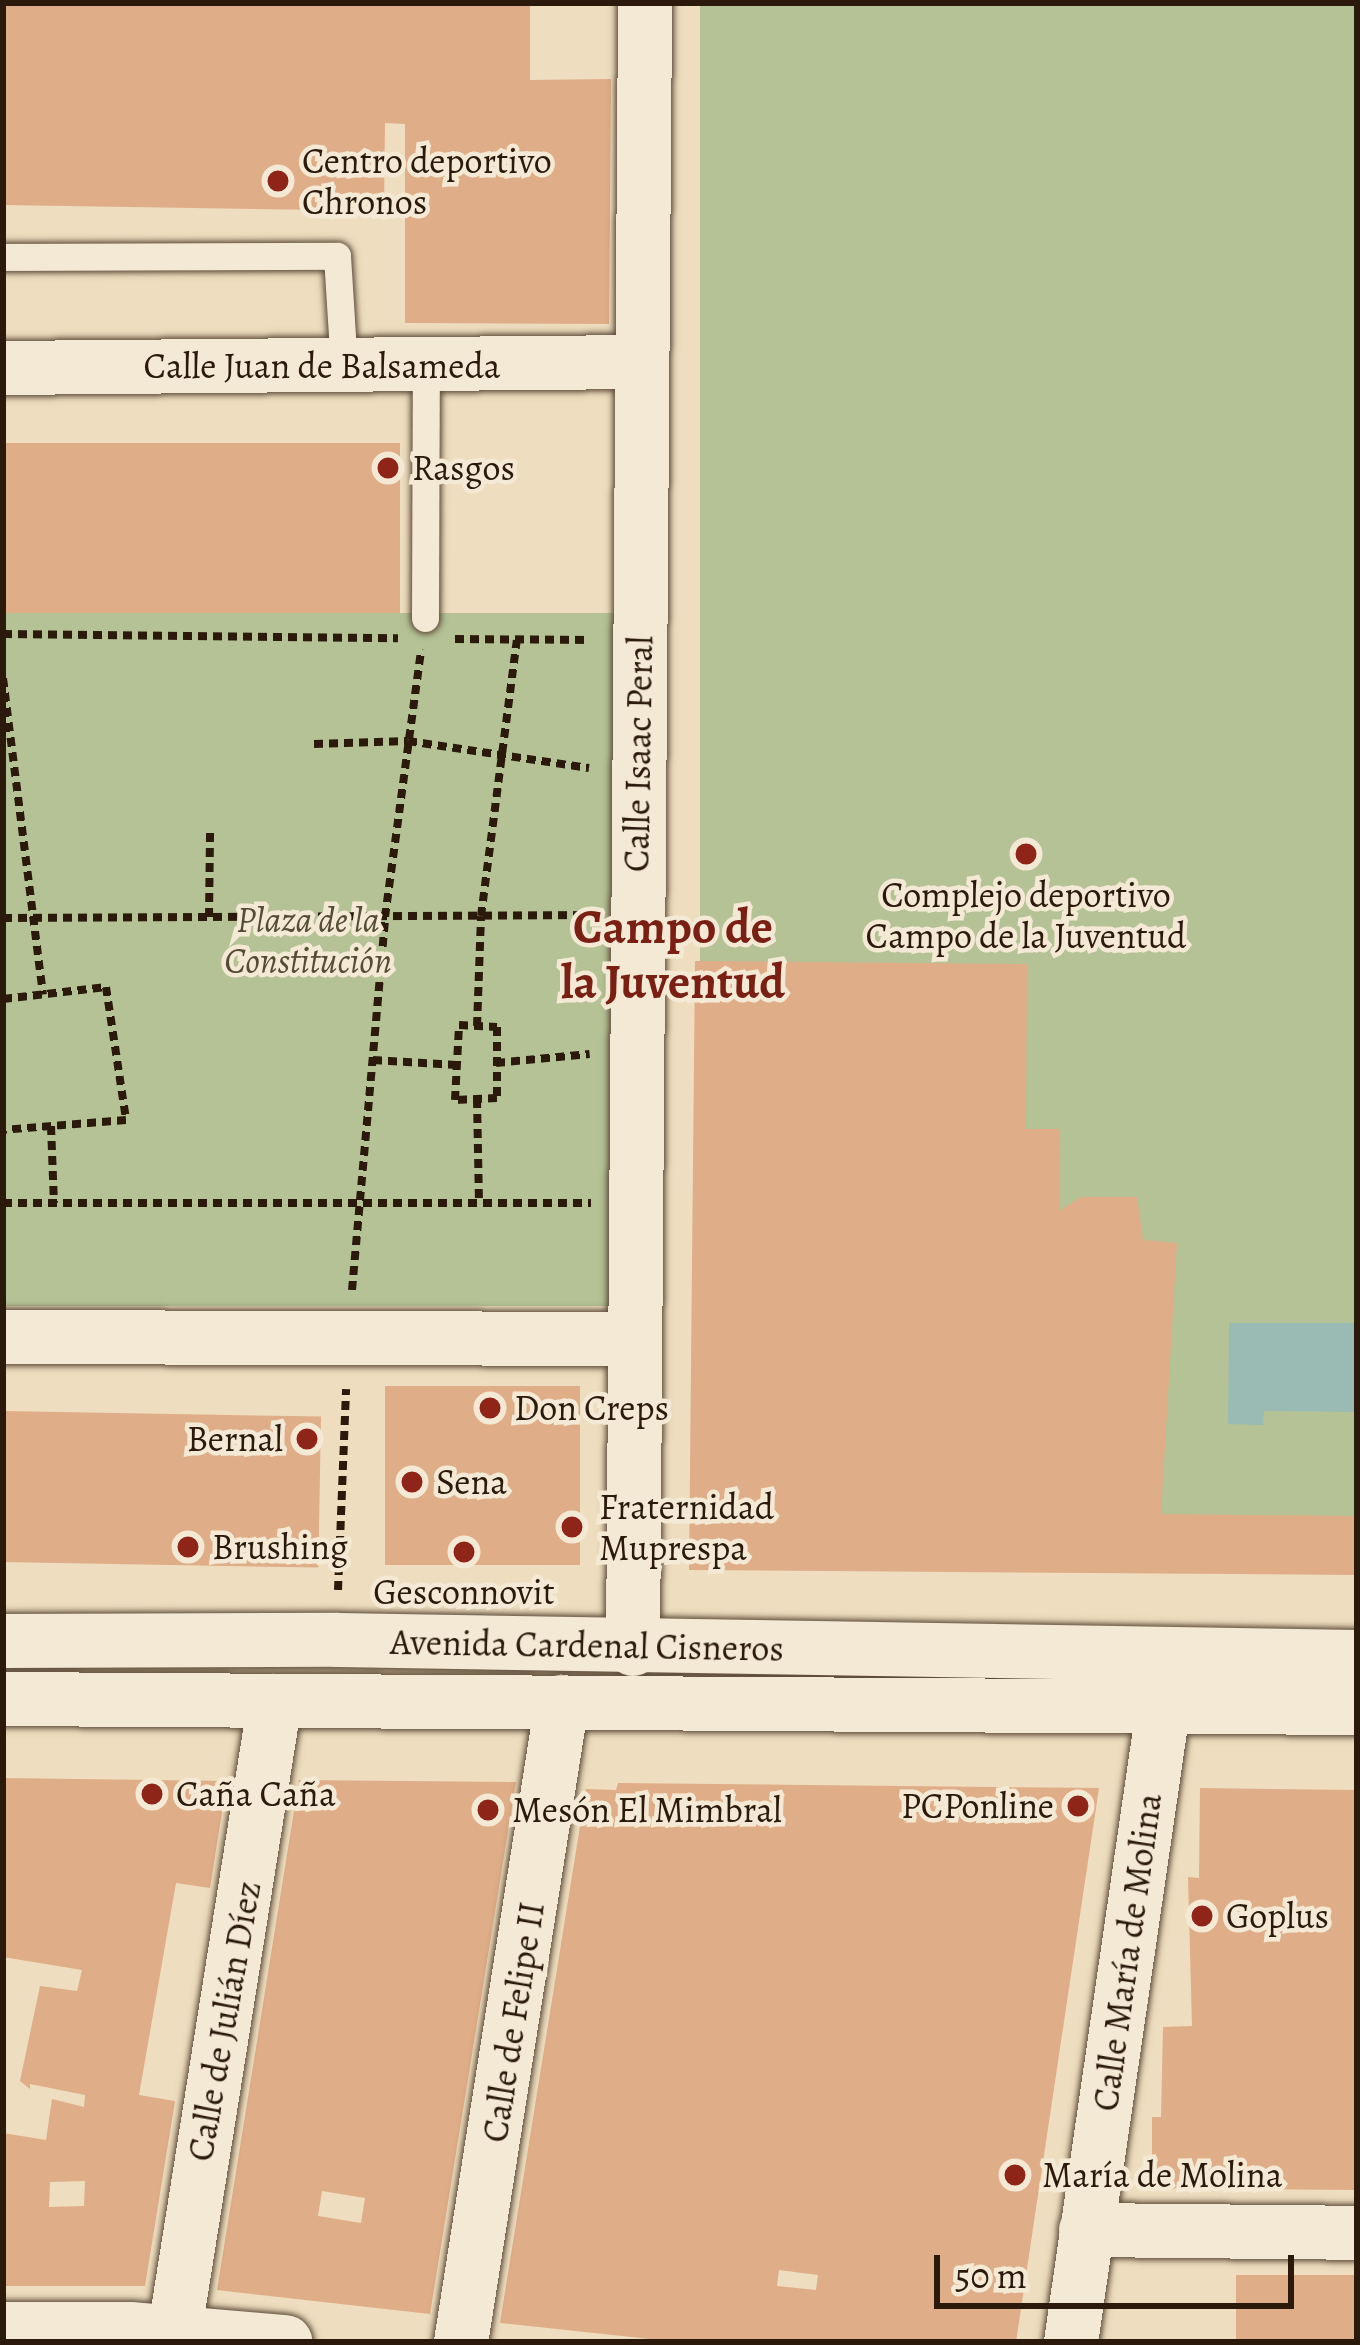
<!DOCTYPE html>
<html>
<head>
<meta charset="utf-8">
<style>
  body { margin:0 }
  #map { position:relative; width:1360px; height:2345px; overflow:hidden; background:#eeddbe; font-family:Alegreya,serif }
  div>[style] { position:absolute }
  .green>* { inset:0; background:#b4c295; transform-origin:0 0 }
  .water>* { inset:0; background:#99bbb3 }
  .building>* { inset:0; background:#dfad87; transform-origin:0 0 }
  .path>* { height:8px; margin-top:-4px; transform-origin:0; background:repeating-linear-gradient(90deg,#2b1a0b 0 9px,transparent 0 15px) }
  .roads { filter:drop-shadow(0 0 3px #5c4b38) drop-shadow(0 0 3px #5c4b38) }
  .service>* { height:27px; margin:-13.5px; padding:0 13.5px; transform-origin:13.5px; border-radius:13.5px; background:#f4e9d5 }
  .minor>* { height:54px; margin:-27px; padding:0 27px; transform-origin:27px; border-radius:27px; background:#f4e9d5 }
  .dots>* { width:33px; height:33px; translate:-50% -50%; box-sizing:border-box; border:6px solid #f4e9d5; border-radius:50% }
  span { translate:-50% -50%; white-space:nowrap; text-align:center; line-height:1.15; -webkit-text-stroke:9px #f4e9d5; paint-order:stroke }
  .poi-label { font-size:36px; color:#2b1a0b }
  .left { translate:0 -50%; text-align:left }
  .right { translate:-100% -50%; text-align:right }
  .street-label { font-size:36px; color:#2b1a0b }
  .park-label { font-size:36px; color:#544c34; font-style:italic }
  .district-label { font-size:48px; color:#7a1f14; font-weight:700 }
  .frame { position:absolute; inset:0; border:6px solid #2b1a0b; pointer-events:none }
  .scale { position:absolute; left:934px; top:2255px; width:360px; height:54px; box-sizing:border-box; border:6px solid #2b1a0b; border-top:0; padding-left:15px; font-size:36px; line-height:42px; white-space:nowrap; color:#2b1a0b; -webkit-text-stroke:9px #f4e9d5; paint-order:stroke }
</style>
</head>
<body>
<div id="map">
  <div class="green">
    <div style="left:700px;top:3px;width:657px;height:1567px"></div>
    <div style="left:3px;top:613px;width:615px;height:693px"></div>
  </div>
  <div class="water">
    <div style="clip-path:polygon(1229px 1323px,1357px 1323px,1357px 1412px,1264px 1411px,1263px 1425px,1228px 1424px)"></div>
  </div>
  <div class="building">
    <div style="clip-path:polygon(3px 3px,530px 3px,530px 80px,611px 79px,609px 324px,405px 323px,405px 124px,385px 123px,384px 211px,3px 205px)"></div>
    <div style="left:3px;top:443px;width:397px;height:170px"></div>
    <div style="clip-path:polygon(695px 961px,1027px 964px,1026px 1129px,1060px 1129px,1059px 1211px,1081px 1197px,1137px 1197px,1143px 1240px,1177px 1243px,1161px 1514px,1357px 1516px,1357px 1575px,689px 1570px)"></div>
    <div style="left:385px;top:1386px;width:195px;height:179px"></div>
    <div style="left:3px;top:1411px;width:318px;height:151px;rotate:1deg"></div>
    <div style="clip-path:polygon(evenodd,3px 1778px,227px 1781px,210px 1888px,176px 1883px,139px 2095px,175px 2101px,145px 2286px,3px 2286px,3px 2133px,46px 2140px,52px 2099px,84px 2107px,85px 2095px,30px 2084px,30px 2089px,20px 2081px,40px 1986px,77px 1991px,82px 1970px,3px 1957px,3px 1778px,85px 2181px,84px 2206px,49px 2207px,50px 2182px,85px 2181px)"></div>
    <div style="clip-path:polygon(evenodd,299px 1780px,516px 1782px,430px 2314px,217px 2290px,299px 1780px,322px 2191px,365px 2198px,361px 2223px,318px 2216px,322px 2191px)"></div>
    <div style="clip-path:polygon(evenodd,618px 1783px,1099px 1788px,1016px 2342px,678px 2342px,500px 2323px,586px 1789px,616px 1790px,618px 1783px,779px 2270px,818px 2275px,816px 2290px,777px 2286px,779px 2270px)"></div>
    <div style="clip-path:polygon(1200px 1788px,1357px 1790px,1357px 2190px,1152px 2188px,1152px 2117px,1161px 2117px,1163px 2027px,1192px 2026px,1188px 1877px,1199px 1878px)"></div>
    <div style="left:1236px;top:2275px;width:121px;height:67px"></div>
  </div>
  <div class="path">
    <div style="left:3px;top:634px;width:395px;rotate:0.6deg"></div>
    <div style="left:455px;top:639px;width:135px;rotate:0.4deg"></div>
    <div style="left:3px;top:678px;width:319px;rotate:82.8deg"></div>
    <div style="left:314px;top:744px;width:94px;rotate:-1.8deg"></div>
    <div style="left:408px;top:741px;width:183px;rotate:8.5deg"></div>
    <div style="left:209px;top:917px;width:87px;rotate:-89.3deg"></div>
    <div style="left:3px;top:918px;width:590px;rotate:-0.29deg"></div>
    <div style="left:3px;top:999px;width:104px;rotate:-6.6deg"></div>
    <div style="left:106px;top:987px;width:134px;rotate:81.4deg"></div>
    <div style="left:126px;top:1120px;width:123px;rotate:175.4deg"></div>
    <div style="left:459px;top:1025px;width:38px;rotate:3deg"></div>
    <div style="left:497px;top:1027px;width:71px;rotate:90deg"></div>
    <div style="left:497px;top:1098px;width:42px;rotate:177.3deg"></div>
    <div style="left:455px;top:1100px;width:75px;rotate:-86.9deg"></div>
    <div style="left:477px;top:1026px;width:110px;rotate:-87.9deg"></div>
    <div style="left:481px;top:916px;width:278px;rotate:-82.6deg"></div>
    <div style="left:373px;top:1060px;width:84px;rotate:3.4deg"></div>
    <div style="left:496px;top:1063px;width:94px;rotate:-5.5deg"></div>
    <div style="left:477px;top:1099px;width:104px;rotate:88.9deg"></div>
    <div style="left:51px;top:1126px;width:77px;rotate:87.8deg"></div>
    <div style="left:3px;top:1203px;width:588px"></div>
    <div style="left:352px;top:1290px;width:374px;rotate:-84.9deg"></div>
    <div style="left:385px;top:917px;width:270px;rotate:-82.3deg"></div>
    <div style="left:338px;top:1590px;width:201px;rotate:-87.7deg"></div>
  </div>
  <div class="roads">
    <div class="service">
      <div style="left:3px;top:257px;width:334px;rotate:-0.2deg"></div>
      <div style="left:337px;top:256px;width:111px;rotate:86.4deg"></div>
      <div style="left:425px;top:618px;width:253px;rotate:-89.8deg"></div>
    </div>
    <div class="minor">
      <div style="left:3px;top:368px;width:637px;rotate:-0.54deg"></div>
      <div style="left:3px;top:1337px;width:629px;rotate:0.18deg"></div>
      <div style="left:3px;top:1641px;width:335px;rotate:-0.2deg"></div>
      <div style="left:338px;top:1640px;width:1019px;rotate:0.96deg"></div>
      <div style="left:633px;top:1649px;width:1646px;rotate:-89.58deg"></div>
      <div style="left:3px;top:1699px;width:1354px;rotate:0.38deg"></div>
      <div style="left:1086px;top:2230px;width:271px;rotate:0.6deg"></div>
      <div style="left:3px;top:2329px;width:127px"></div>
      <div style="left:130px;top:2329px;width:156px;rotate:4.8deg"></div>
      <div style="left:173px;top:2342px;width:649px;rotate:-80.96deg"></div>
      <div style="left:461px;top:2342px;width:648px;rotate:-81.03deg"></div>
      <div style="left:1071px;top:2342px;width:680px;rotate:-81.72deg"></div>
    </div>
  </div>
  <div class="dots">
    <div style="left:278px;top:181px;background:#8f2418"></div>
    <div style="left:388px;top:468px;background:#8f2418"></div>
    <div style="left:1026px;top:854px;background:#8f2418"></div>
    <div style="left:490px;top:1408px;background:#8f2418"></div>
    <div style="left:307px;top:1439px;background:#8f2418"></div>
    <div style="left:412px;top:1482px;background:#8f2418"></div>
    <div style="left:572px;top:1527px;background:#8f2418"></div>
    <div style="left:188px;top:1547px;background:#8f2418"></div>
    <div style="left:464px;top:1552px;background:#8f2418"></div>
    <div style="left:152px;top:1794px;background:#8f2418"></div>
    <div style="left:1078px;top:1806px;background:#8f2418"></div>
    <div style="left:488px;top:1810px;background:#8f2418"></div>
    <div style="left:1202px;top:1916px;background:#8f2418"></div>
    <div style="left:1015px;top:2175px;background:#8f2418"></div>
  </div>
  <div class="poi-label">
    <span class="left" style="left:302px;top:181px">Centro deportivo<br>Chronos</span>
    <span class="left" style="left:412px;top:468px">Rasgos</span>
    <span style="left:1026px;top:915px">Complejo deportivo<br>Campo de la Juventud</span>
    <span class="left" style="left:514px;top:1408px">Don Creps</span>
    <span class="right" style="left:283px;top:1439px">Bernal</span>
    <span class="left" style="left:436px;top:1482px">Sena</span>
    <span class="left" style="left:599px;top:1527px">Fraternidad<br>Muprespa</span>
    <span class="left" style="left:212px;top:1547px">Brushing</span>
    <span style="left:464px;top:1592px">Gesconnovit</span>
    <span class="left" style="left:176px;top:1794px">Caña Caña</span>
    <span class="right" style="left:1054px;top:1806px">PCPonline</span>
    <span class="left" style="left:512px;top:1810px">Mesón El Mimbral</span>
    <span class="left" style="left:1226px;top:1916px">Goplus</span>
    <span class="left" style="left:1042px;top:2175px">María de Molina</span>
  </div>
  <div class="street-label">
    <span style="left:322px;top:366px">Calle Juan de Balsameda</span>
    <span style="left:638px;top:754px;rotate:-89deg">Calle Isaac Peral</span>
    <span style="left:587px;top:1645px;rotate:1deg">Avenida Cardenal Cisneros</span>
    <span style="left:1127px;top:1952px;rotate:-82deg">Calle María de Molina</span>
    <span style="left:224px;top:2021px;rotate:-80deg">Calle de Julián Díez</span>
    <span style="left:513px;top:2022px;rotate:-81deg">Calle de Felipe II</span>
  </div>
  <div class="park-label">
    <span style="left:308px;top:940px">Plaza de la<br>Constitución</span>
  </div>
  <div class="district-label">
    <span style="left:673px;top:955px">Campo de<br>la Juventud</span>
  </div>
  <div class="frame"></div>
  <div class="scale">50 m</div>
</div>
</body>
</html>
